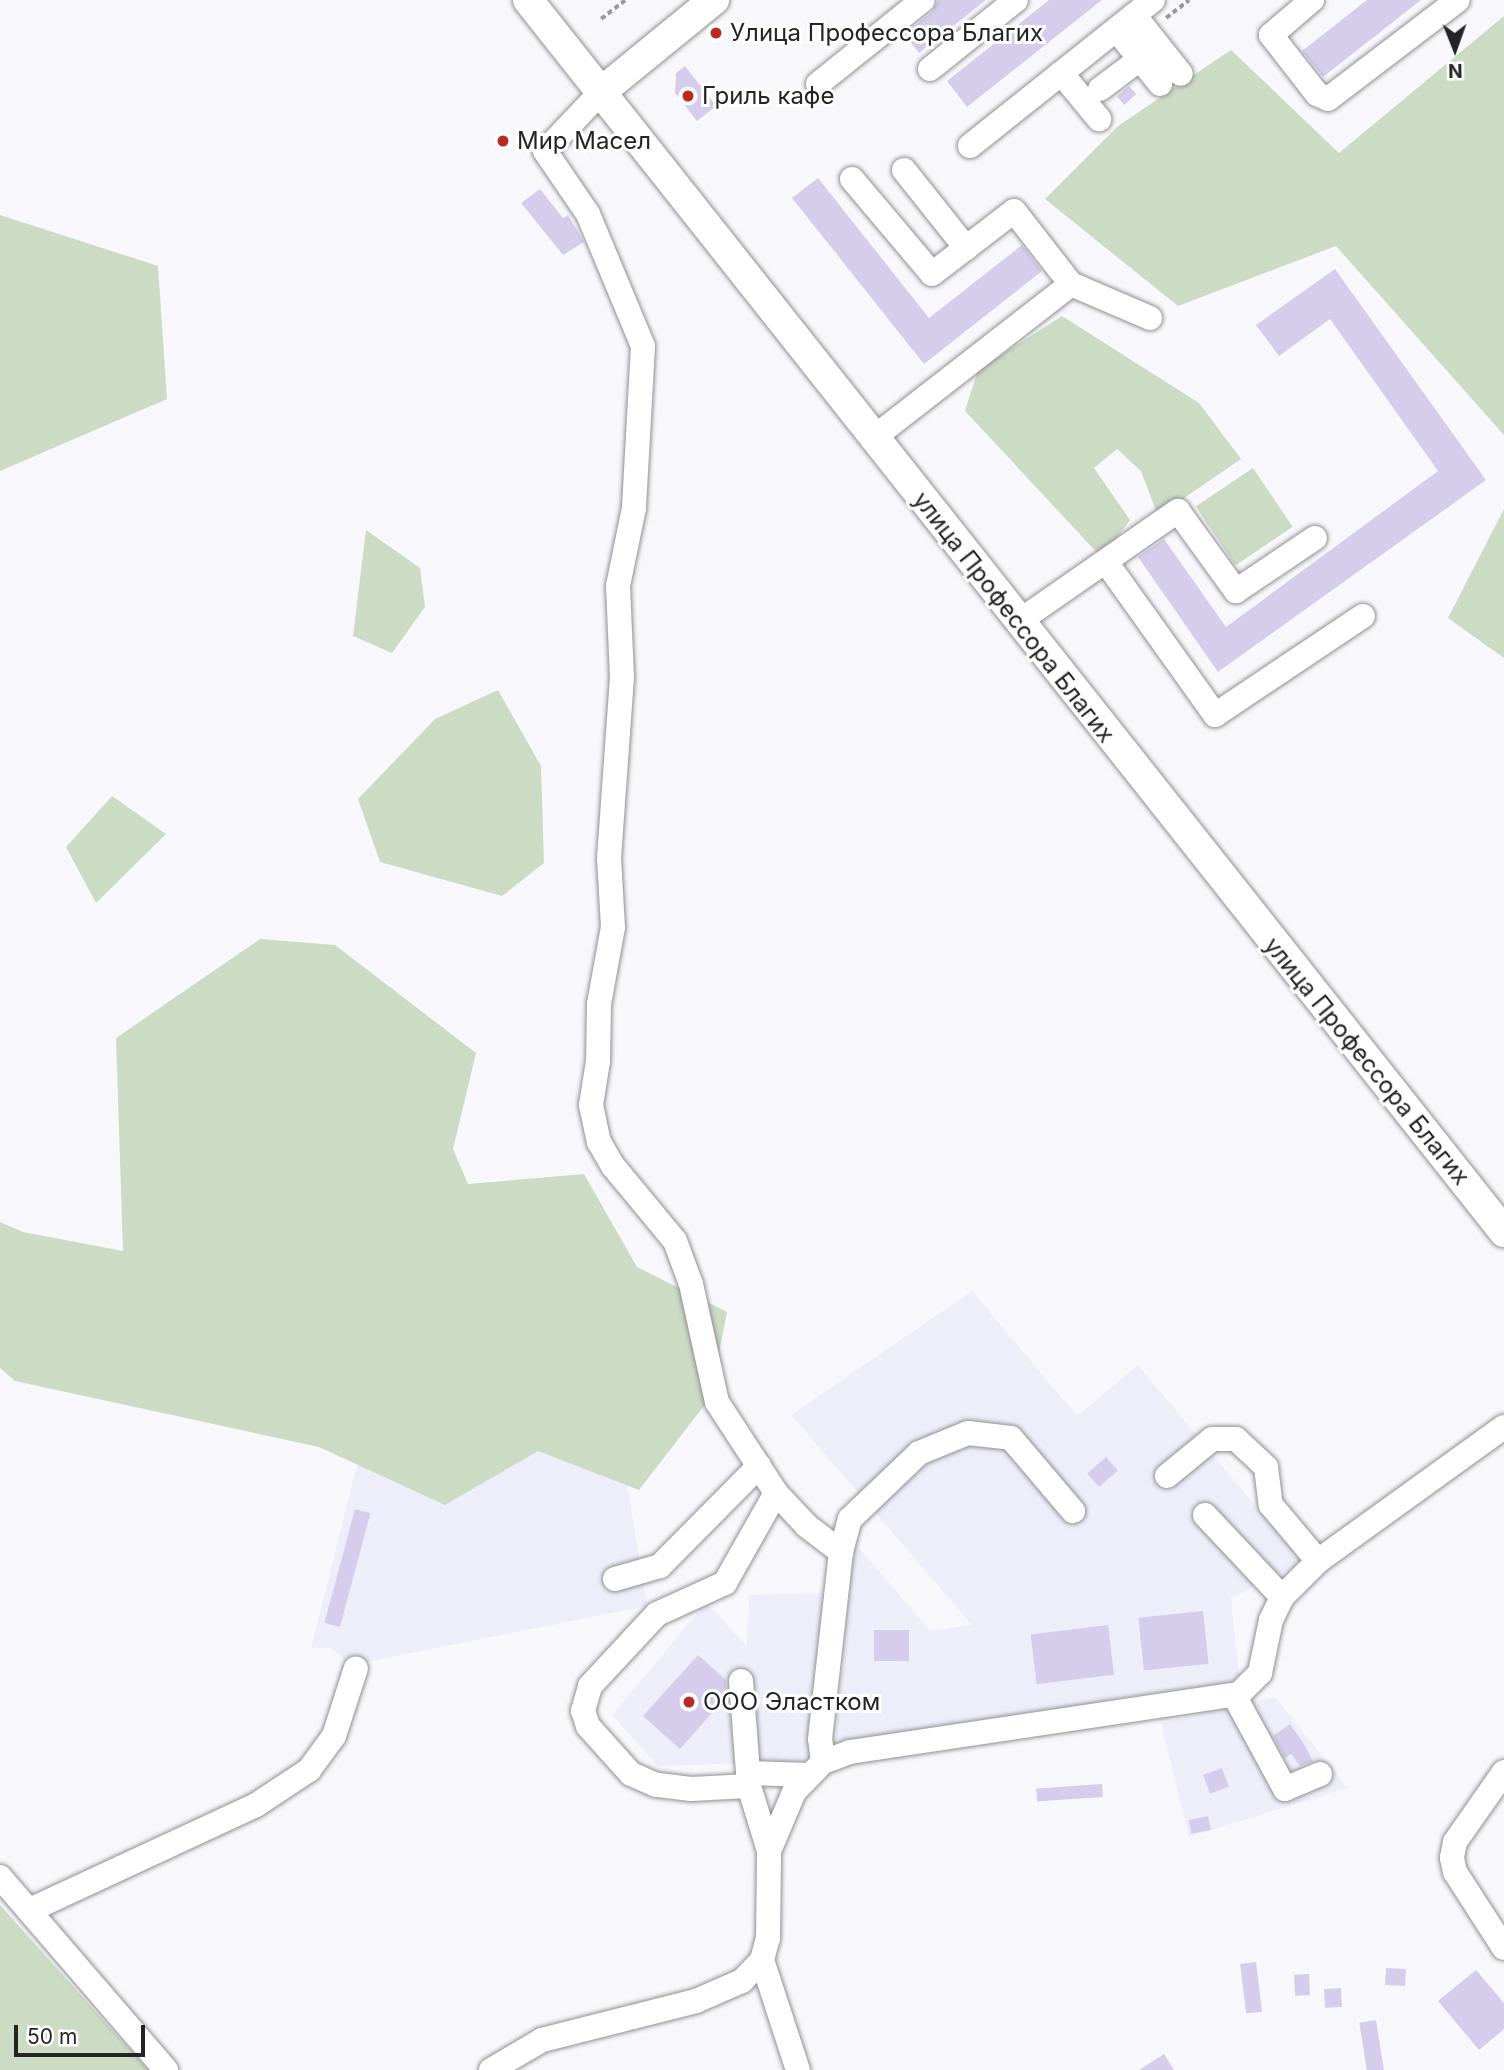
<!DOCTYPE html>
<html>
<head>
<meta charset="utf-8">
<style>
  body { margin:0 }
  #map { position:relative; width:1504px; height:2070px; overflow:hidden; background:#f8f8fc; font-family:Inter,sans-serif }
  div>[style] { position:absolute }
  .built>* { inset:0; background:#eeeefa }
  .green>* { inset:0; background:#ccdbc4; transform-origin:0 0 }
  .building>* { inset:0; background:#d6ccec; transform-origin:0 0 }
  .path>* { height:3.5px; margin-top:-1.75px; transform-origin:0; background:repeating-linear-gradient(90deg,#99999c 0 5px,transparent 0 8.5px) }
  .roads { filter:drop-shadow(0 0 2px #909095) drop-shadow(0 0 2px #909095) }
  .minor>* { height:24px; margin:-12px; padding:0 12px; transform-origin:12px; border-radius:12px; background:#fff }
  .major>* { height:30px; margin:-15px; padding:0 15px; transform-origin:15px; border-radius:15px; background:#fff }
  .dots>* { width:19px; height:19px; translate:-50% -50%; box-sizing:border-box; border:4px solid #fff; border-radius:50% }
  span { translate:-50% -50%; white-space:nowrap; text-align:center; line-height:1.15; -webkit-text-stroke:6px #fff; paint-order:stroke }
  .poi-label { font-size:24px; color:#242426 }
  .left { translate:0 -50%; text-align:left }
  .street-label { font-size:24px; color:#242426 }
  .north { position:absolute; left:1420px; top:14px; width:70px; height:70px; -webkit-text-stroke:5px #fff; paint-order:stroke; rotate:179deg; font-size:19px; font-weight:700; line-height:28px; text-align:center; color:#242426 }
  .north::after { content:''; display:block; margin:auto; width:24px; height:32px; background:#242426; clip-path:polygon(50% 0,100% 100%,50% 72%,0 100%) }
  .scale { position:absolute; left:14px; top:2025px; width:131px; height:32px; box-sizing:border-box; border:4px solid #242426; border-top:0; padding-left:9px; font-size:21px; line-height:24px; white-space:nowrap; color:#242426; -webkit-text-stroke:5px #fff; paint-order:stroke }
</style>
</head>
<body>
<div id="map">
  <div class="built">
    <div style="clip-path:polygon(972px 1291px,1077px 1416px,1138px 1365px,1303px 1563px,1231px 1598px,1240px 1685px,1119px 1698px,1116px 1708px,835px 1741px,854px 1542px,930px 1631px,972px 1625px,791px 1415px)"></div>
    <div style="clip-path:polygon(370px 1415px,621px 1447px,647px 1606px,351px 1665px,331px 1648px,311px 1648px)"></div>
    <div style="clip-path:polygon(830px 1593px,813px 1761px,658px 1766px,612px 1715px,706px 1603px,747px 1646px,749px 1595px)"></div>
    <div style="clip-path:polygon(1275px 1697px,1348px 1788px,1189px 1837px,1161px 1723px)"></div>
  </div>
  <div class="green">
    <div style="clip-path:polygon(1504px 16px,1504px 435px,1336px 246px,1178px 306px,1045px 199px,1118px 126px,1231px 50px,1339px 153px)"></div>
    <div style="clip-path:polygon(0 215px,158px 266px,167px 399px,0 471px)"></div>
    <div style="clip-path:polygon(1062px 316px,1199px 403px,1241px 459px,1158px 516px,1141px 471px,1117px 449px,1094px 468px,1130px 520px,1102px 558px,965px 411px,978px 370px)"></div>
    <div style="left:1253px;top:468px;width:71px;height:69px;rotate:56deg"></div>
    <div style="clip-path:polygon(1504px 509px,1504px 658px,1448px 618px)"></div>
    <div style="clip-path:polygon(366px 530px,420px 568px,425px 607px,392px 653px,353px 636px)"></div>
    <div style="clip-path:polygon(498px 690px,541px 766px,544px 863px,502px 896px,380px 862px,358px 799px,435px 719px)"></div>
    <div style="clip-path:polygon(112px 796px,166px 834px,96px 903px,66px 847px)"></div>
    <div style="clip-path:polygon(260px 939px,335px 945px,476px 1053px,453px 1149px,468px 1184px,584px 1174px,637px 1267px,727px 1312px,710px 1398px,639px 1490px,538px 1451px,445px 1505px,319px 1447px,15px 1381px,0 1368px,0 1222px,23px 1232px,123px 1251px,116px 1038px)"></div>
    <div style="clip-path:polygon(0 1905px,148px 2070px,0 2070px)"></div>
  </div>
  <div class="building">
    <div style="clip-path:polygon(938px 0,986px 0,919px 53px,904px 34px,932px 12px)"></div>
    <div style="clip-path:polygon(1049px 0,1102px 0,967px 107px,947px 81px)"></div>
    <div style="clip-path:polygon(1367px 0,1421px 0,1323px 77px,1302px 51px)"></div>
    <div style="clip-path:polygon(685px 66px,716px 106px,697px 121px,675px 93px,676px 73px)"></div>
    <div style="left:1129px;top:86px;width:11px;height:16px;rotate:49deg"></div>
    <div style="clip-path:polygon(818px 178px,929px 318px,1022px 245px,1042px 271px,924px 364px,792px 198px)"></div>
    <div style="clip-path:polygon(540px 189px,563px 218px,568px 215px,584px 242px,563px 255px,521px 203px)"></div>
    <div style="clip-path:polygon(1335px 269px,1486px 480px,1218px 672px,1138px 557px,1164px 539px,1226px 627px,1438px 471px,1330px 319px,1279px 356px,1256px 325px)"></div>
    <div style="left:1106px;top:1457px;width:18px;height:25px;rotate:49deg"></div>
    <div style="left:355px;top:1509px;width:16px;height:118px;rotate:15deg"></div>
    <div style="left:1203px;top:1611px;width:53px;height:65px;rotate:84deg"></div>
    <div style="left:1108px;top:1625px;width:50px;height:78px;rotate:83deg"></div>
    <div style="left:874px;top:1630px;width:35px;height:31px"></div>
    <div style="clip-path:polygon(698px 1655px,726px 1680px,727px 1696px,680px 1749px,643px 1716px)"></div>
    <div style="clip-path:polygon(1290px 1724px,1304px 1744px,1313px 1761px,1300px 1766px,1291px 1754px,1285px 1758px,1273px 1736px)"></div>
    <div style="left:1222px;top:1768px;width:20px;height:20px;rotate:70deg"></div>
    <div style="left:1102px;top:1784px;width:13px;height:66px;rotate:86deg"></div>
    <div style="left:1208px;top:1816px;width:14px;height:20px;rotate:78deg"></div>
    <div style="left:1256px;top:1962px;width:50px;height:16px;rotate:83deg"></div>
    <div style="left:1386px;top:1968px;width:20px;height:17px;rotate:3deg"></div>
    <div style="clip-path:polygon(1476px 1970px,1504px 2003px,1504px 2029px,1479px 2050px,1438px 2001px)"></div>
    <div style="left:1309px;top:1974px;width:21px;height:15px;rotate:87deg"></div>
    <div style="left:1341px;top:1988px;width:19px;height:17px;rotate:87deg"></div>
    <div style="left:1376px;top:2020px;width:51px;height:17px;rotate:81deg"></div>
    <div style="clip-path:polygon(1164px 2054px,1174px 2070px,1139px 2070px)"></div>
  </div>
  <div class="path">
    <div style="left:1166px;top:18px;width:29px;rotate:-38deg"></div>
    <div style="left:601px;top:19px;width:31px;rotate:-38deg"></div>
  </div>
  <div class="roads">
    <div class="minor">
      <div style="left:1312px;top:0;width:54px;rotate:139.5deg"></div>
      <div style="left:1271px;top:35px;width:75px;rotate:52.1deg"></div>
      <div style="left:1317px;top:94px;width:12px;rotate:24deg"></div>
      <div style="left:1328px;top:99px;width:163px;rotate:-37.3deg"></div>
      <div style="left:1134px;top:15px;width:75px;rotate:51.5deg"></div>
      <div style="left:1140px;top:59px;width:32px;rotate:51deg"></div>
      <div style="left:930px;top:69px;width:110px;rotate:-38.7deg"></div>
      <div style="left:1061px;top:73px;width:60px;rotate:50.4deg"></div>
      <div style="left:818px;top:84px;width:134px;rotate:-38.7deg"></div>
      <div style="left:1100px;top:89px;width:50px;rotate:-36.9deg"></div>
      <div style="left:1140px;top:59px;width:38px;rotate:-129deg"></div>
      <div style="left:601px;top:92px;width:81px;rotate:133.5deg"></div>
      <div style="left:545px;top:151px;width:76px;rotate:55.7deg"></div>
      <div style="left:588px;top:214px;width:143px;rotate:67.4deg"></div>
      <div style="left:643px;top:346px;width:162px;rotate:93.2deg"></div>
      <div style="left:634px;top:508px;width:80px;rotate:101.6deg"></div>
      <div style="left:618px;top:586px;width:91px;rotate:87.5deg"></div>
      <div style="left:622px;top:677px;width:181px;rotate:94.1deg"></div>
      <div style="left:609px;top:858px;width:69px;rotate:86.7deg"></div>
      <div style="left:613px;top:927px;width:78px;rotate:100.3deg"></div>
      <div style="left:599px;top:1004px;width:57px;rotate:91deg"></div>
      <div style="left:598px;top:1061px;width:45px;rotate:99deg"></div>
      <div style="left:591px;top:1105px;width:38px;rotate:78deg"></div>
      <div style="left:599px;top:1142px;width:28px;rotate:60deg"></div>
      <div style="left:613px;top:1166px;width:97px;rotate:50.4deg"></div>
      <div style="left:675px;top:1241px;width:46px;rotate:69.6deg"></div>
      <div style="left:691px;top:1284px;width:121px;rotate:77.6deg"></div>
      <div style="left:717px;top:1402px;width:108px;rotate:57deg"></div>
      <div style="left:776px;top:1493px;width:45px;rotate:46.8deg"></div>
      <div style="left:807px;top:1526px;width:43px;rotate:37.4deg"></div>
      <div style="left:970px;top:146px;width:234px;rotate:-38.6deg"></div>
      <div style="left:904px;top:170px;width:100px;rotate:51.5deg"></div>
      <div style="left:852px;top:179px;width:124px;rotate:49.9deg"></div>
      <div style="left:932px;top:274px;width:103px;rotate:-37.5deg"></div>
      <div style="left:1014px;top:211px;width:93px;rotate:52deg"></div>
      <div style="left:872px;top:439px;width:252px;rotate:-37.9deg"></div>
      <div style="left:1071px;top:284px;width:86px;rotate:23.3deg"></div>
      <div style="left:1106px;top:562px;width:188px;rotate:54.5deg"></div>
      <div style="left:1215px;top:715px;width:178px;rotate:-33.8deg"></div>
      <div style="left:1018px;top:622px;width:195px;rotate:-34.8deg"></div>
      <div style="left:1178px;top:511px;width:99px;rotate:54.1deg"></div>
      <div style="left:1236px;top:591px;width:95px;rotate:-33.9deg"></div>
      <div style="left:1167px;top:1476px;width:58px;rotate:-39.4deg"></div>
      <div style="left:1212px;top:1439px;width:24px"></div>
      <div style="left:1236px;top:1439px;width:41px;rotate:43deg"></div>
      <div style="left:1266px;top:1467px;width:38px;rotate:83deg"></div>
      <div style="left:1271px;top:1505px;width:73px;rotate:50deg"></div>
      <div style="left:1205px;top:1515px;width:112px;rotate:46.8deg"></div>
      <div style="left:615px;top:1579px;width:47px;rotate:-16.1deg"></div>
      <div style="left:660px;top:1566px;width:141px;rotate:-45.3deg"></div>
      <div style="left:741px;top:1681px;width:105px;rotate:85.6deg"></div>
      <div style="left:749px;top:1786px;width:68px;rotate:72.9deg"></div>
      <div style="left:1234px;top:1695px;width:107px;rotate:61.5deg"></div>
      <div style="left:1285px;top:1789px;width:38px;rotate:-23deg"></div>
      <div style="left:823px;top:1762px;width:23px;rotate:-97deg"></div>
      <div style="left:820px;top:1739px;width:188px;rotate:-83.6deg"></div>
      <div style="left:841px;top:1552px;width:34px;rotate:-75deg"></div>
      <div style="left:850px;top:1519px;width:95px;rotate:-43.7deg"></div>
      <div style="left:919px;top:1453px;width:53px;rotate:-22.2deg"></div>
      <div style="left:968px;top:1433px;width:43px;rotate:6.6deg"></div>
      <div style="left:1011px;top:1438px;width:96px;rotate:49.7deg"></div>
      <div style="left:1504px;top:1772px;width:85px;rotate:125deg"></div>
      <div style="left:1455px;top:1842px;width:16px;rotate:101deg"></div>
      <div style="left:1452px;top:1858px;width:14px;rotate:78deg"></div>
      <div style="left:1455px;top:1872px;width:90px;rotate:57.2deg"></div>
      <div style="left:748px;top:1773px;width:62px;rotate:1.8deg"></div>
      <div style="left:749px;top:1786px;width:58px;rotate:177deg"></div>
      <div style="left:691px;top:1789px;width:35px;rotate:-173deg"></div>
      <div style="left:656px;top:1785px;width:27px;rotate:-156deg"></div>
      <div style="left:631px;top:1774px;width:64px;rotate:-131.9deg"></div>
      <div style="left:588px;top:1726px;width:16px;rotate:-108deg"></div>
      <div style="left:583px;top:1711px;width:26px;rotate:-74deg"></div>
      <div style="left:590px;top:1686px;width:98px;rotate:-47.1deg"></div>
      <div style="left:657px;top:1614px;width:75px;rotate:-24.5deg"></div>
      <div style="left:725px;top:1583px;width:103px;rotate:-60.5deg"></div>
      <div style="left:0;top:1877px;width:255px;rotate:49.3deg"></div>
      <div style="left:30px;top:1910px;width:249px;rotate:-24.9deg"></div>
      <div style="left:256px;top:1805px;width:64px;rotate:-33.4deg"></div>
      <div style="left:309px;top:1770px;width:42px;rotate:-53.7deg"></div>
      <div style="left:334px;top:1736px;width:71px;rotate:-72.1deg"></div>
      <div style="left:762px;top:1960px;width:116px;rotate:71.9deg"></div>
      <div style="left:491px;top:2070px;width:59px;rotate:-30.5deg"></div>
      <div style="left:542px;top:2040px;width:159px;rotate:-14.2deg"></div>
      <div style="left:696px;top:2001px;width:50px;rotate:-23.5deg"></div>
      <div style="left:742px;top:1981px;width:29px;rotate:-46deg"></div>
      <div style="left:762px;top:1960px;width:23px;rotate:-75deg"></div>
      <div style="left:768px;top:1938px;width:87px;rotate:-89.3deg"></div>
      <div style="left:769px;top:1851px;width:64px;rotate:-67deg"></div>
      <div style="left:794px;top:1792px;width:42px;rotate:-46deg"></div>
      <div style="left:823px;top:1762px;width:29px;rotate:-20deg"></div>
      <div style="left:850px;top:1752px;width:393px;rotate:-8.5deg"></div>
      <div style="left:1239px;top:1694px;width:30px;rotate:-45deg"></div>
      <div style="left:1260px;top:1673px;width:54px;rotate:-78.3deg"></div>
      <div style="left:1271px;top:1620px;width:25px;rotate:-64deg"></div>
      <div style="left:1282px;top:1597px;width:51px;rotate:-45deg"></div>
      <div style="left:1318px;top:1561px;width:229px;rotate:-35.8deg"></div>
    </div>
    <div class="major">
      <div style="left:528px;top:0;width:1572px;rotate:51.61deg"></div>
      <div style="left:601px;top:92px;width:146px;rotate:-39.2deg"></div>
    </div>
  </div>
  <div class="dots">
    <div style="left:716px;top:33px;background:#b92b20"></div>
    <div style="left:688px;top:96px;background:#b92b20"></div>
    <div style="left:503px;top:141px;background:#b92b20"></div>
    <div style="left:689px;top:1702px;background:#b92b20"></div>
  </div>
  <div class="poi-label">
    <span class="left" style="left:730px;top:33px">Улица Профессора Благих</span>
    <span class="left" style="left:702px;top:96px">Гриль кафе</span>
    <span class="left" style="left:517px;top:141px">Мир Масел</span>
    <span class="left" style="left:703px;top:1702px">ООО Эластком</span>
  </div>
  <div class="street-label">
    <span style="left:1014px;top:617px;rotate:52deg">улица Профессора Благих</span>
    <span style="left:1367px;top:1061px;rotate:51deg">улица Профессора Благих</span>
  </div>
  <div class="north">N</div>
  <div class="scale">50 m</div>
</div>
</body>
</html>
